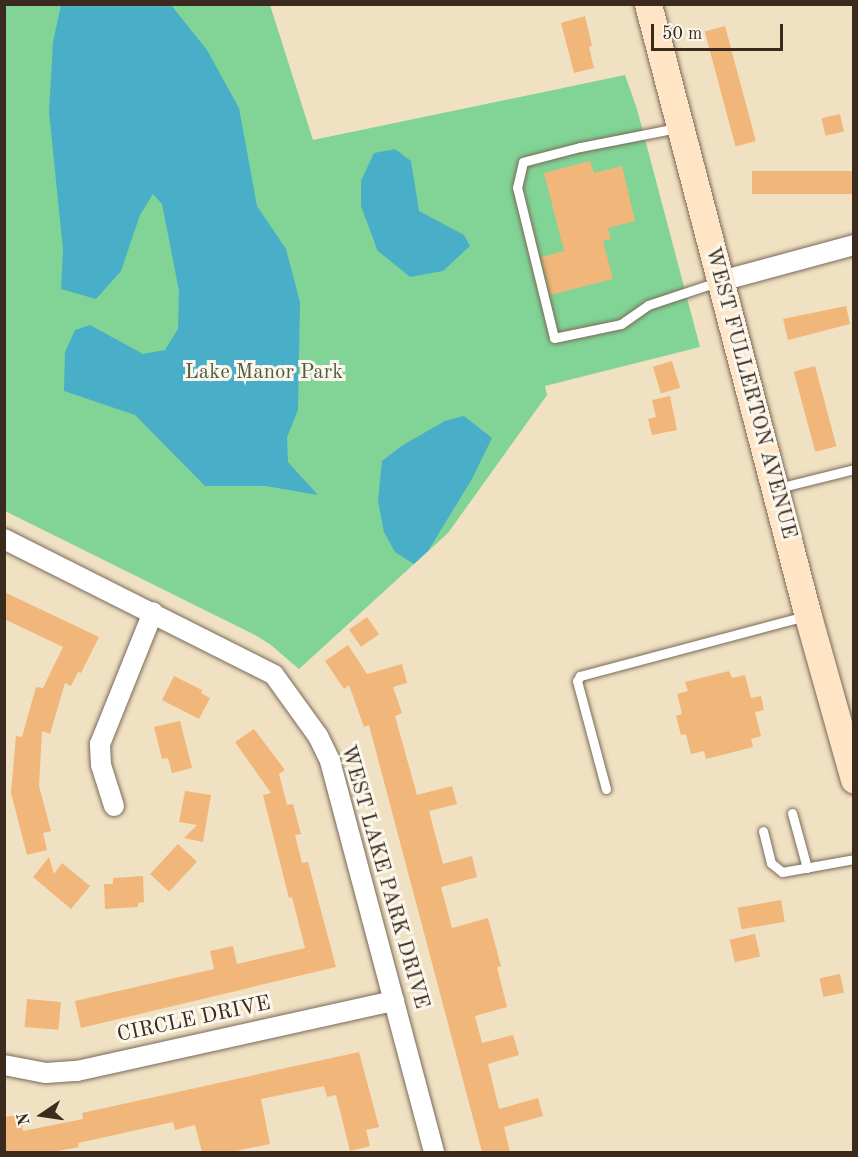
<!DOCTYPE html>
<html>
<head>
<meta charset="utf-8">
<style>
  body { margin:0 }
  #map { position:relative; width:858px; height:1157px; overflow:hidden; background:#f0e1c3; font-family:"Old Standard TT",serif }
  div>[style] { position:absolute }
  .green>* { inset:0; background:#81d496 }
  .water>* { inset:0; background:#49aec8 }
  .building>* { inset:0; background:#f0b67a; transform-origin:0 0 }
  .roads { filter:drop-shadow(0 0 2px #7a6a58) drop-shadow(0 0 2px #7a6a58) }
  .lane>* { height:9px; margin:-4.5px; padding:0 4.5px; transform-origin:4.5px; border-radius:4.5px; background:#fff }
  .street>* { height:20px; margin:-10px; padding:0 10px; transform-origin:10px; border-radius:10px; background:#fff }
  .secondary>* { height:27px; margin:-13.5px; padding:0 13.5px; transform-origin:13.5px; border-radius:13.5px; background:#ffe4c6 }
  span { translate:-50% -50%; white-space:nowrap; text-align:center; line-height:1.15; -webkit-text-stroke:6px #fbf7ec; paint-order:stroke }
  .park-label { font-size:21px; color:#505d42 }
  .street-label { font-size:21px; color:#3b2a1e }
  .frame { position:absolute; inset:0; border:6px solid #3b2a1e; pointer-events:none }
  .north { position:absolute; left:12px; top:1085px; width:60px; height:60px; -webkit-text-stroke:4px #fbf7ec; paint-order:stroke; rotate:257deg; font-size:16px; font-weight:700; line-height:24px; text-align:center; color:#3b2a1e }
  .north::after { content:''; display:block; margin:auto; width:21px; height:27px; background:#3b2a1e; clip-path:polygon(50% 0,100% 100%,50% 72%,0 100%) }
  .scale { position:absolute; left:651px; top:24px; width:132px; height:27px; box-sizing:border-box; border:3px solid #3b2a1e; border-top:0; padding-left:8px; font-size:18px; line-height:21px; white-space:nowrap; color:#3b2a1e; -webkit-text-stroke:4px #fbf7ec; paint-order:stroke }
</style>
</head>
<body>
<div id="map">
  <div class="green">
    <div style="clip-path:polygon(4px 5px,270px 5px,313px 140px,625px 75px,637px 109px,700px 347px,545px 386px,547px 395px,448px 533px,299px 669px,271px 645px,255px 635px,5px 511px)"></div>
  </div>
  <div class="water">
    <div style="clip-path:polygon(61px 5px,171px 5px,207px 50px,239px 108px,257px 206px,286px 249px,300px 302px,298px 410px,287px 437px,288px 462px,318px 495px,266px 486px,205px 486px,135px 415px,64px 391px,65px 352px,75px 330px,90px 325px,143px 354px,165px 350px,178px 329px,179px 291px,162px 204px,153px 194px,140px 215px,121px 271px,96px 299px,61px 289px,63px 250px,49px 112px,53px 42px)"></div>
    <div style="clip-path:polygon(395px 149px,411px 161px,419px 211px,464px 235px,470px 246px,443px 271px,410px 277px,377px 250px,374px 241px,361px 206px,361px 181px,374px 153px)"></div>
    <div style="clip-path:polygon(464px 416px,492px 438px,472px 479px,428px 551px,414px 564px,395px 552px,384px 532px,378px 501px,382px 461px,403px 445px,445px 421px)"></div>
  </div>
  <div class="building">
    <div style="clip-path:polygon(585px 16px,592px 46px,589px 47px,594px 68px,574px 73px,561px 23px)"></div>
    <div style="left:725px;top:26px;width:119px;height:21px;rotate:75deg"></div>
    <div style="left:840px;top:114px;width:18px;height:19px;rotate:77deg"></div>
    <div style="clip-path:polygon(590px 161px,594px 173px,622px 166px,635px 221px,608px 228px,611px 239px,603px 241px,613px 279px,550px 295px,541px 257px,564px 251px,544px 173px)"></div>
    <div style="left:854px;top:171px;width:23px;height:102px;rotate:90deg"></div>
    <div style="clip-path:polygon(846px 306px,850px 324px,788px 340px,783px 319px)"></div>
    <div style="left:672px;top:361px;width:28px;height:20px;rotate:73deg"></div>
    <div style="left:815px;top:366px;width:83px;height:22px;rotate:75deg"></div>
    <div style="clip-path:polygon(670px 396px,677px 430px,652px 435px,648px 419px,656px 417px,652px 400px)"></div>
    <div style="clip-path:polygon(4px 592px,99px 637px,81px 673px,78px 672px,71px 686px,65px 683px,50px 734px,42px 731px,39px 786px,51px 831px,43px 833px,47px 850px,27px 855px,11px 793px,16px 736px,22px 737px,36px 687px,43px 688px,63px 647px,4px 619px)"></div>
    <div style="left:367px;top:617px;width:21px;height:22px;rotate:55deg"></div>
    <div style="clip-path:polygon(348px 645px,367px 674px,402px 664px,407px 683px,393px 687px,402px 713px,395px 716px,417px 795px,452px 786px,457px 804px,429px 811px,443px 864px,472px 856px,477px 877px,441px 887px,452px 928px,488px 918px,501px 966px,497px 967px,507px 1007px,475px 1016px,482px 1043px,513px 1035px,519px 1055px,488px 1064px,499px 1109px,538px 1098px,543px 1116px,504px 1127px,510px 1152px,482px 1152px,369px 725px,364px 727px,349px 685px,344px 689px,325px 661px)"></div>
    <div style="clip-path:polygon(729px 671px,732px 678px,745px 675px,751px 698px,761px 696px,764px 710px,755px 712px,761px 736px,751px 739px,753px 747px,706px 759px,704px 751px,691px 754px,686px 734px,681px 735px,676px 716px,682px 714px,677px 694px,688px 691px,685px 682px)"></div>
    <div style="clip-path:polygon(174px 676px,202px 690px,201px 693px,210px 698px,199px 719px,162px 700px)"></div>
    <div style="clip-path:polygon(180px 721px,192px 768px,172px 773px,168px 758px,162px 759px,154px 727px)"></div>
    <div style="clip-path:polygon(254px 729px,285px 770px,279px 774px,287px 805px,293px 804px,301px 834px,295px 835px,302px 863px,308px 862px,336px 967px,81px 1028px,75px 1001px,214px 969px,210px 951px,233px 946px,237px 964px,305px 948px,292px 897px,289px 898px,263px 795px,271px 793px,235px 742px)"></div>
    <div style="clip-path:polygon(185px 791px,211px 795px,203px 842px,184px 838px,197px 825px,179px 822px)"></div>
    <div style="left:178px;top:844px;width:26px;height:41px;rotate:43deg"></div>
    <div style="clip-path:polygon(49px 857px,54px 874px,62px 863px,90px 886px,71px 909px,33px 877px)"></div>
    <div style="clip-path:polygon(143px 876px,144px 902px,138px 903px,138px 907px,105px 909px,104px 884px,113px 884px,113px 878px)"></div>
    <div style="left:781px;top:900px;width:22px;height:44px;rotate:80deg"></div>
    <div style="left:755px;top:934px;width:23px;height:26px;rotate:77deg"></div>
    <div style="left:840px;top:974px;width:19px;height:21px;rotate:78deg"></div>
    <div style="left:27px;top:999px;width:34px;height:28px;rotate:5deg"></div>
    <div style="clip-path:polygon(359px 1052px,379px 1127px,366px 1130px,370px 1146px,350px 1151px,336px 1095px,327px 1097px,324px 1086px,261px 1099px,270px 1144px,231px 1152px,202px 1152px,195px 1125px,175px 1130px,173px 1122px,78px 1143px,79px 1147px,52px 1152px,4px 1152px,4px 1117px,21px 1115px,23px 1131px,83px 1119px,82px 1113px)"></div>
  </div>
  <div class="roads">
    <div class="lane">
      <div style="left:677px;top:128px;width:99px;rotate:168.9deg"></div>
      <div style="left:580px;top:147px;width:59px;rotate:165.3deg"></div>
      <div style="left:523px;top:162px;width:26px;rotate:103deg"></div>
      <div style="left:517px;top:187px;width:155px;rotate:76.2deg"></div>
      <div style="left:554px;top:338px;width:68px;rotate:-11.8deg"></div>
      <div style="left:621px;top:324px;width:33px;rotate:-35deg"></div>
      <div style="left:648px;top:305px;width:73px;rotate:-18.4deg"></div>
      <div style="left:778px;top:488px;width:78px;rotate:-14deg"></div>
      <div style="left:606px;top:789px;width:112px;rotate:-105deg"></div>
      <div style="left:577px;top:681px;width:6px;rotate:-59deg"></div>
      <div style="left:580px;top:676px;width:234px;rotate:-14.9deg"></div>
      <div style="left:792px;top:813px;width:57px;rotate:74.7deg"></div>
      <div style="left:763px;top:831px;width:33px;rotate:76deg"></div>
      <div style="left:771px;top:863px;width:14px;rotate:39deg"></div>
      <div style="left:782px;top:872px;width:73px;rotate:-10.2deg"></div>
    </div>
    <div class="street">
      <div style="left:721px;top:281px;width:138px;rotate:-15.1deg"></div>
      <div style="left:4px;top:539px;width:302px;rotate:26.7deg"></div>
      <div style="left:274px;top:675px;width:75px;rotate:54.2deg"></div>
      <div style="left:318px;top:736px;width:28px;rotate:64deg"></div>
      <div style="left:330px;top:761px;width:405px;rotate:75.1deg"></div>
      <div style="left:114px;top:806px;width:43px;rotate:-107.6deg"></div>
      <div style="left:101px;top:765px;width:21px;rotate:-93deg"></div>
      <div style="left:100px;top:744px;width:142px;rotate:-68.1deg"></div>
      <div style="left:4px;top:1065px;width:43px;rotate:10.8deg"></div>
      <div style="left:46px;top:1073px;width:31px;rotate:-4deg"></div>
      <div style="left:77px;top:1071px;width:325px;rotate:-12.5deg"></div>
    </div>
    <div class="secondary">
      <div style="left:648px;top:4px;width:633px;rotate:75.35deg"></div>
      <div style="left:808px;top:616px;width:170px;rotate:74.3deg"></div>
    </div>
  </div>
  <div class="park-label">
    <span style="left:264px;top:373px">Lake Manor Park</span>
  </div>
  <div class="street-label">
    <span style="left:750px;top:393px;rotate:75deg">WEST FULLERTON AVENUE</span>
    <span style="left:384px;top:877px;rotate:74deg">WEST LAKE PARK DRIVE</span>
    <span style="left:194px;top:1020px;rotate:-12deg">CIRCLE DRIVE</span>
  </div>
  <div class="frame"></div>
  <div class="north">N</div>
  <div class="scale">50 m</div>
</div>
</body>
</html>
